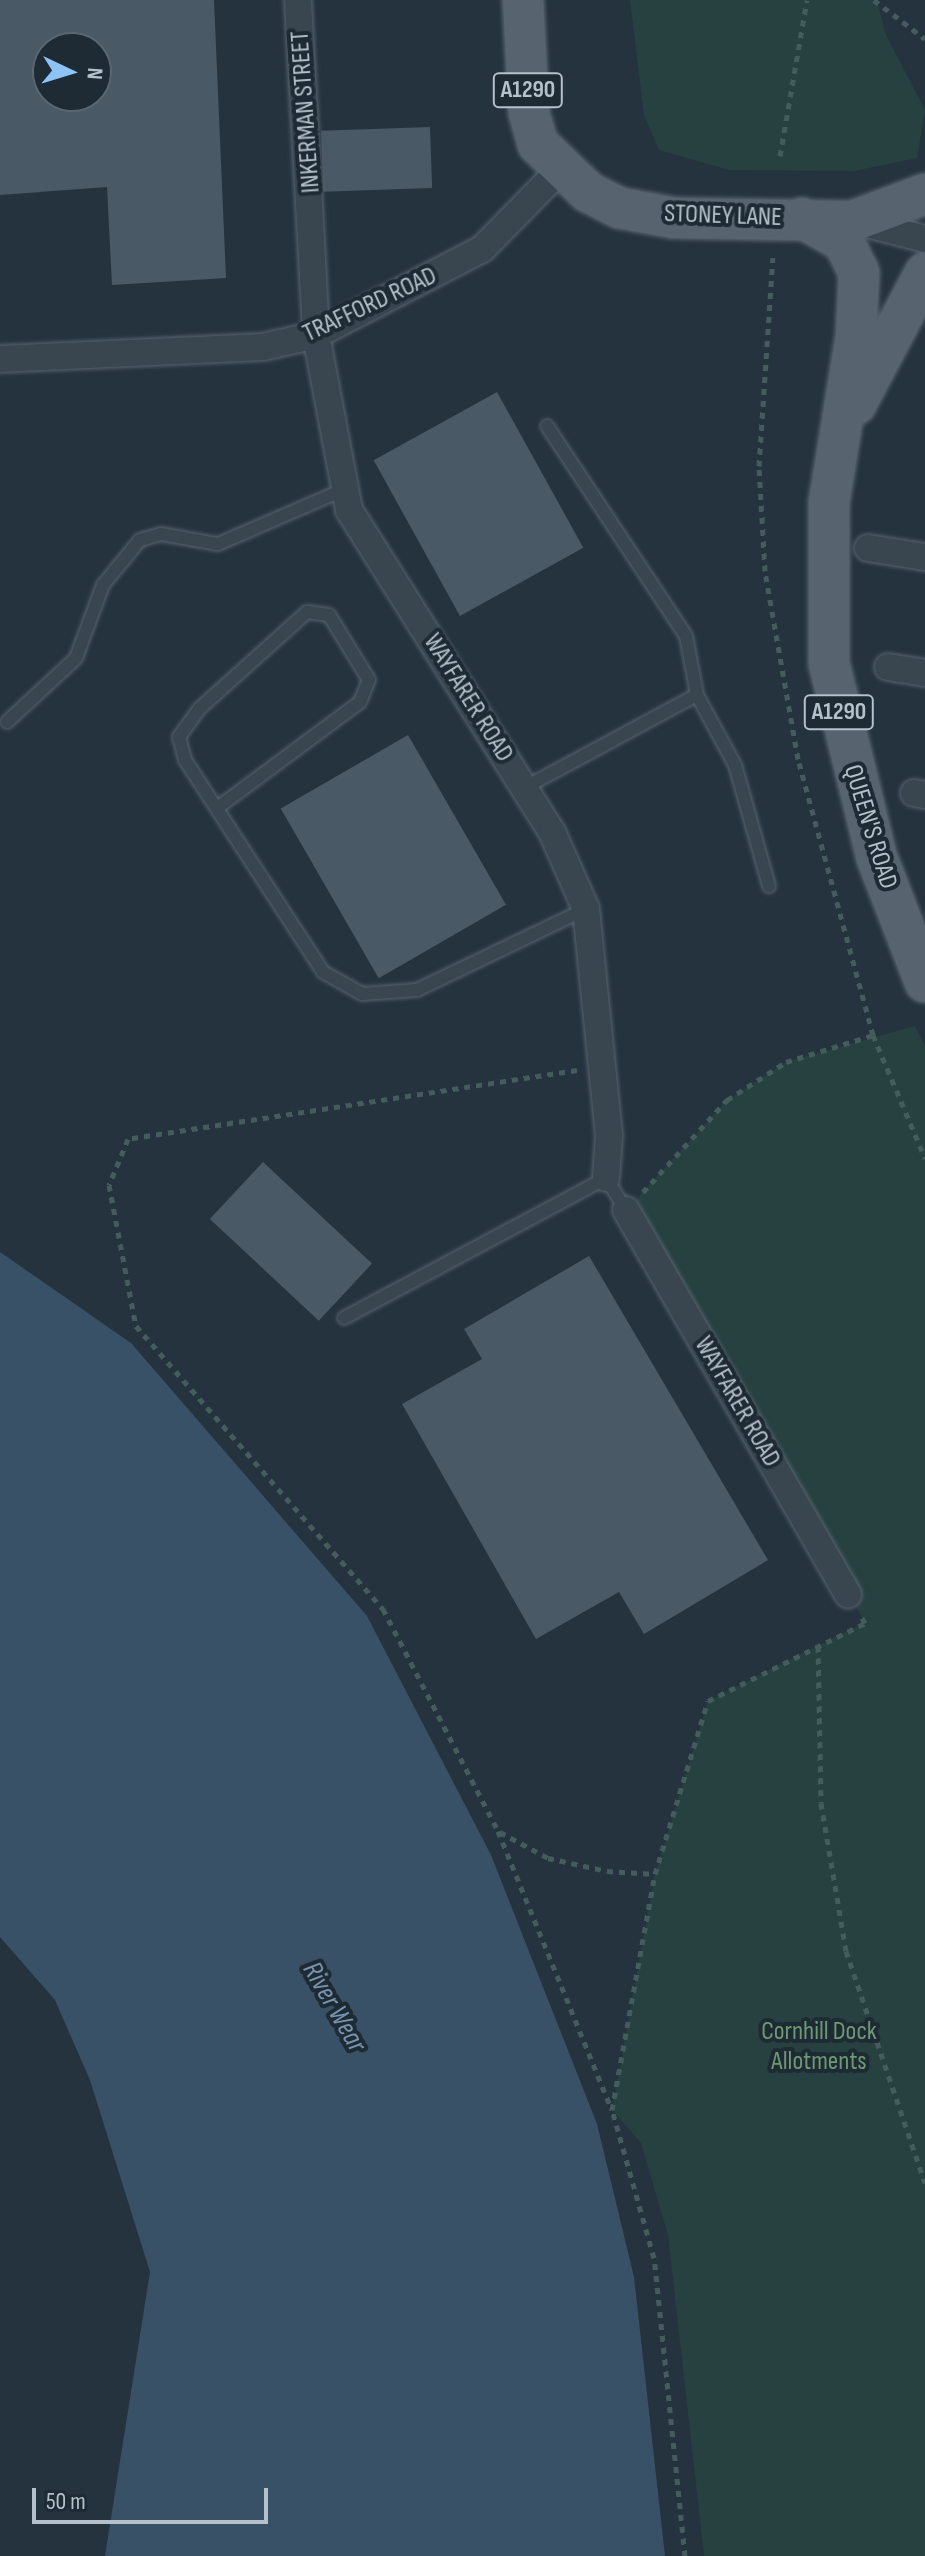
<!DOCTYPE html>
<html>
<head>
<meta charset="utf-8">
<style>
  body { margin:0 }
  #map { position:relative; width:925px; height:2556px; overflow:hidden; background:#25333f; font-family:"Sofia Sans Condensed",sans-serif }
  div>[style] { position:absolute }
  .green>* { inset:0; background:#274040 }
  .water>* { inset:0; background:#395166 }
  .building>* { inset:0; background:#495965; transform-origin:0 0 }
  .path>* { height:5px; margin-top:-2.5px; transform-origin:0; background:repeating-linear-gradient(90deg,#455c5c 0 6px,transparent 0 12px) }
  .roads { filter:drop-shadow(0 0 2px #57636d) drop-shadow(0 0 2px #57636d) }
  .lane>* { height:12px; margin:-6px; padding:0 6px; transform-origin:6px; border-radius:6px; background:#39454f }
  .street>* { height:26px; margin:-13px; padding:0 13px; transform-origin:13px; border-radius:13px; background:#39454f }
  .primary>* { height:40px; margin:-20px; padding:0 20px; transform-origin:20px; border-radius:20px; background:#57646f }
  span { translate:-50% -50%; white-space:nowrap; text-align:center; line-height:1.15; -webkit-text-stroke:8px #1e2a34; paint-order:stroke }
  .shield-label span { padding:2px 6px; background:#1e2a34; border:2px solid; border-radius:6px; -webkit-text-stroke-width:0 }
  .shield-label { font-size:24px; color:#b6c0ca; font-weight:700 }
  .street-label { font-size:26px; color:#b6c0ca }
  .park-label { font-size:26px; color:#6d9a72 }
  .water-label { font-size:28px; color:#7694ac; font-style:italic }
  .north { position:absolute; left:32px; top:32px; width:80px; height:80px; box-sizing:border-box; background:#1e2a34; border:2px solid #5b6670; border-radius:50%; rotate:94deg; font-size:22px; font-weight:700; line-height:32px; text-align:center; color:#b6c0ca }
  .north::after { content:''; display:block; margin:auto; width:28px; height:36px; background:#8ec3f6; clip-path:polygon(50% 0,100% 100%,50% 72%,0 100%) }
  .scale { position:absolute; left:32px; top:2488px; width:236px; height:36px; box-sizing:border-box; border:4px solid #b6c0ca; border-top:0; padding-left:10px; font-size:24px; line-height:28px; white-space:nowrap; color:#b6c0ca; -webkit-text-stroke:6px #1e2a34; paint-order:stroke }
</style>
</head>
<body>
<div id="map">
  <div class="green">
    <div style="clip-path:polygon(630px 0,877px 0,885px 33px,925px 110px,917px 158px,854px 171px,729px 170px,659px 150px,644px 115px)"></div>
    <div style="clip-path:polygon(915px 1026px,925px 1046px,925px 2556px,704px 2556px,668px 2235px,641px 2143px,612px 2110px,655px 1874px,708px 1701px,865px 1622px,626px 1210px,727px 1100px,786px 1062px)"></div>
  </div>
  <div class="water">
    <div style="clip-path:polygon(0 1252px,131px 1343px,367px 1616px,491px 1855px,597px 2124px,634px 2277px,665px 2556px,105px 2556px,150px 2272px,90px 2080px,55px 2000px,0 1937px)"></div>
  </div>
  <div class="building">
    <div style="clip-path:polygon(evenodd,0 0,214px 0,226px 278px,112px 285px,107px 187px,0 195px,0 0,48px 48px,100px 48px,103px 96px,48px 96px,48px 48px)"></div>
    <div style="left:430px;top:127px;width:61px;height:109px;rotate:88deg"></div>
    <div style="left:497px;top:392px;width:178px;height:141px;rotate:61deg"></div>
    <div style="left:408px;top:735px;width:196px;height:147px;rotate:60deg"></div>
    <div style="left:263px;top:1162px;width:149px;height:78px;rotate:43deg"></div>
    <div style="clip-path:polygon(589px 1256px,768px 1560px,644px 1634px,619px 1592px,536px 1639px,402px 1404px,482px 1359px,464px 1329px)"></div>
  </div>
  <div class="path">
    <div style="left:874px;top:0;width:64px;rotate:37.4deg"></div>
    <div style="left:780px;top:156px;width:158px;rotate:-80.2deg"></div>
    <div style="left:873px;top:1035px;width:134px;rotate:67.1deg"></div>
    <div style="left:577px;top:1070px;width:454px;rotate:171.3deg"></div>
    <div style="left:128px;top:1139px;width:50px;rotate:112.4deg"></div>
    <div style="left:109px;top:1185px;width:144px;rotate:79.2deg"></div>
    <div style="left:136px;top:1326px;width:376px;rotate:48.9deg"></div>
    <div style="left:383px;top:1609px;width:250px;rotate:62.6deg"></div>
    <div style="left:498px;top:1831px;width:301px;rotate:67.8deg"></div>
    <div style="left:643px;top:1192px;width:125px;rotate:-47.6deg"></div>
    <div style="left:727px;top:1100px;width:70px;rotate:-32.8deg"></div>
    <div style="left:786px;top:1062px;width:91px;rotate:-17.2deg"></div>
    <div style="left:873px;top:1035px;width:286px;rotate:-105.2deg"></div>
    <div style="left:798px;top:759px;width:191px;rotate:-100deg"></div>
    <div style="left:765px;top:571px;width:105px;rotate:-93.3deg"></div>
    <div style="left:759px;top:466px;width:209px;rotate:-86.2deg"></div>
    <div style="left:818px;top:1646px;width:157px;rotate:88.9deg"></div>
    <div style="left:821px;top:1803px;width:150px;rotate:80.4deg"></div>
    <div style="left:846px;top:1951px;width:245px;rotate:71.2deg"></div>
    <div style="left:500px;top:1832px;width:55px;rotate:28.4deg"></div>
    <div style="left:548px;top:1858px;width:60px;rotate:12.4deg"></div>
    <div style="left:607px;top:1871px;width:48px;rotate:3.6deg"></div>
    <div style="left:685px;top:2556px;width:300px;rotate:-95.9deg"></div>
    <div style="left:654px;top:2258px;width:154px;rotate:-105.8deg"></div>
    <div style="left:612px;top:2110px;width:240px;rotate:-79.7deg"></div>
    <div style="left:655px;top:1874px;width:181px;rotate:-73deg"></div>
    <div style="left:708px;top:1701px;width:175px;rotate:-26.4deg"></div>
    <div style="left:865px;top:1623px;width:6px;rotate:-121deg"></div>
  </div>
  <div class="roads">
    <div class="lane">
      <div style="left:547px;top:426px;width:252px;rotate:56.5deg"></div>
      <div style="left:686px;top:636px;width:60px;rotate:79.4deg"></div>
      <div style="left:7px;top:722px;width:94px;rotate:-42.8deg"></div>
      <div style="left:76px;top:658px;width:78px;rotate:-69.7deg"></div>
      <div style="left:103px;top:585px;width:58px;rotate:-50.6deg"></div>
      <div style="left:140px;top:540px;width:22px;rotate:-16deg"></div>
      <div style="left:161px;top:534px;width:58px;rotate:10deg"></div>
      <div style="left:218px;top:544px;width:138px;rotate:-23.4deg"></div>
      <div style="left:524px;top:788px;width:196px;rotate:-28.3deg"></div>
      <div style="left:697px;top:695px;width:80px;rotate:61.5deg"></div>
      <div style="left:735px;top:765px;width:126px;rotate:74.3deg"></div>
      <div style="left:220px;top:806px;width:174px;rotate:-36.6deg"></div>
      <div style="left:360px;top:702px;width:24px;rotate:-68deg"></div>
      <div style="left:369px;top:680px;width:76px;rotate:-121.6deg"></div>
      <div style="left:329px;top:615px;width:22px;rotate:-172deg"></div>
      <div style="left:307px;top:612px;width:144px;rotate:138.1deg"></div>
      <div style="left:200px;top:708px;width:36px;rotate:126deg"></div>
      <div style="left:179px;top:737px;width:24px;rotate:75deg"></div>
      <div style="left:185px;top:760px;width:253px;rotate:56.9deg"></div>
      <div style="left:323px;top:972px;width:45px;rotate:29.4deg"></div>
      <div style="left:362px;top:994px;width:55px;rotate:-4.2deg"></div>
      <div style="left:417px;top:990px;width:187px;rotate:-25.6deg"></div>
      <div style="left:344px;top:1318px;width:297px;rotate:-28.1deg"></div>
      <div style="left:606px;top:1178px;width:38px;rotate:58deg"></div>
    </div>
    <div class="street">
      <div style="left:298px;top:0;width:335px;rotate:86.9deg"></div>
      <div style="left:316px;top:335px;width:178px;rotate:79.3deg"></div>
      <div style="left:349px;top:510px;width:381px;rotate:57.8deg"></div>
      <div style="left:552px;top:832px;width:84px;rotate:66.2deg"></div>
      <div style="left:586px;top:909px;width:228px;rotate:84.2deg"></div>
      <div style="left:609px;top:1136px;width:42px;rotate:94.1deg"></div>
      <div style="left:855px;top:221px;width:72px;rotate:14.4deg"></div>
      <div style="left:0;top:359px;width:263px;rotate:-2.6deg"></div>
      <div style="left:263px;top:347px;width:54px;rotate:-12.8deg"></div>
      <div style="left:316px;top:335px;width:187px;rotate:-27.4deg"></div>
      <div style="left:482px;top:249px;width:110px;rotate:-45.4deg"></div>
      <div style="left:868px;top:548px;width:58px;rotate:9deg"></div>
      <div style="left:888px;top:667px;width:37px;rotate:9deg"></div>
      <div style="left:914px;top:793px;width:11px;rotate:10deg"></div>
      <div style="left:626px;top:1210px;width:444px;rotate:60deg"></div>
    </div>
    <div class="primary">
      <div style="left:523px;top:0;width:113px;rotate:87deg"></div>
      <div style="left:529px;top:113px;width:32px;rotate:74deg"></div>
      <div style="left:538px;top:144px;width:69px;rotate:43.8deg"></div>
      <div style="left:588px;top:192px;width:36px;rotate:27deg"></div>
      <div style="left:620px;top:208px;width:55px;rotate:10.5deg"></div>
      <div style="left:674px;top:218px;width:179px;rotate:1deg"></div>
      <div style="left:853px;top:221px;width:77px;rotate:-20.6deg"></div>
      <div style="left:802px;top:218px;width:48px;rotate:29.7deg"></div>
      <div style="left:844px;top:242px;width:34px;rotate:64deg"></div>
      <div style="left:859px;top:273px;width:63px;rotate:92.7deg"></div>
      <div style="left:856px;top:336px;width:168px;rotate:99.2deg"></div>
      <div style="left:829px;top:502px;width:161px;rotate:90deg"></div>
      <div style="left:829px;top:663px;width:201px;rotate:76.2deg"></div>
      <div style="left:877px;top:858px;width:133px;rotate:68.8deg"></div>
      <div style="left:856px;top:404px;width:148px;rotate:-62.2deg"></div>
    </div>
  </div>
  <div class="shield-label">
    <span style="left:528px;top:90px">A1290</span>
    <span style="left:839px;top:712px">A1290</span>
  </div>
  <div class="street-label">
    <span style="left:306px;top:112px;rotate:-94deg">INKERMAN STREET</span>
    <span style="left:723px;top:216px;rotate:2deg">STONEY LANE</span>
    <span style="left:370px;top:305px;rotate:-25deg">TRAFFORD ROAD</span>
    <span style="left:468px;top:698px;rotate:58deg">WAYFARER ROAD</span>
    <span style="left:870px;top:827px;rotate:73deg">QUEEN'S ROAD</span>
    <span style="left:737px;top:1402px;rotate:60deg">WAYFARER ROAD</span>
  </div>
  <div class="park-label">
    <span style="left:819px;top:2047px">Cornhill Dock<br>Allotments</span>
  </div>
  <div class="water-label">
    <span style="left:334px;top:2007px;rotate:60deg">River Wear</span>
  </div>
  <div class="north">N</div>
  <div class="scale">50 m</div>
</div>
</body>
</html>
